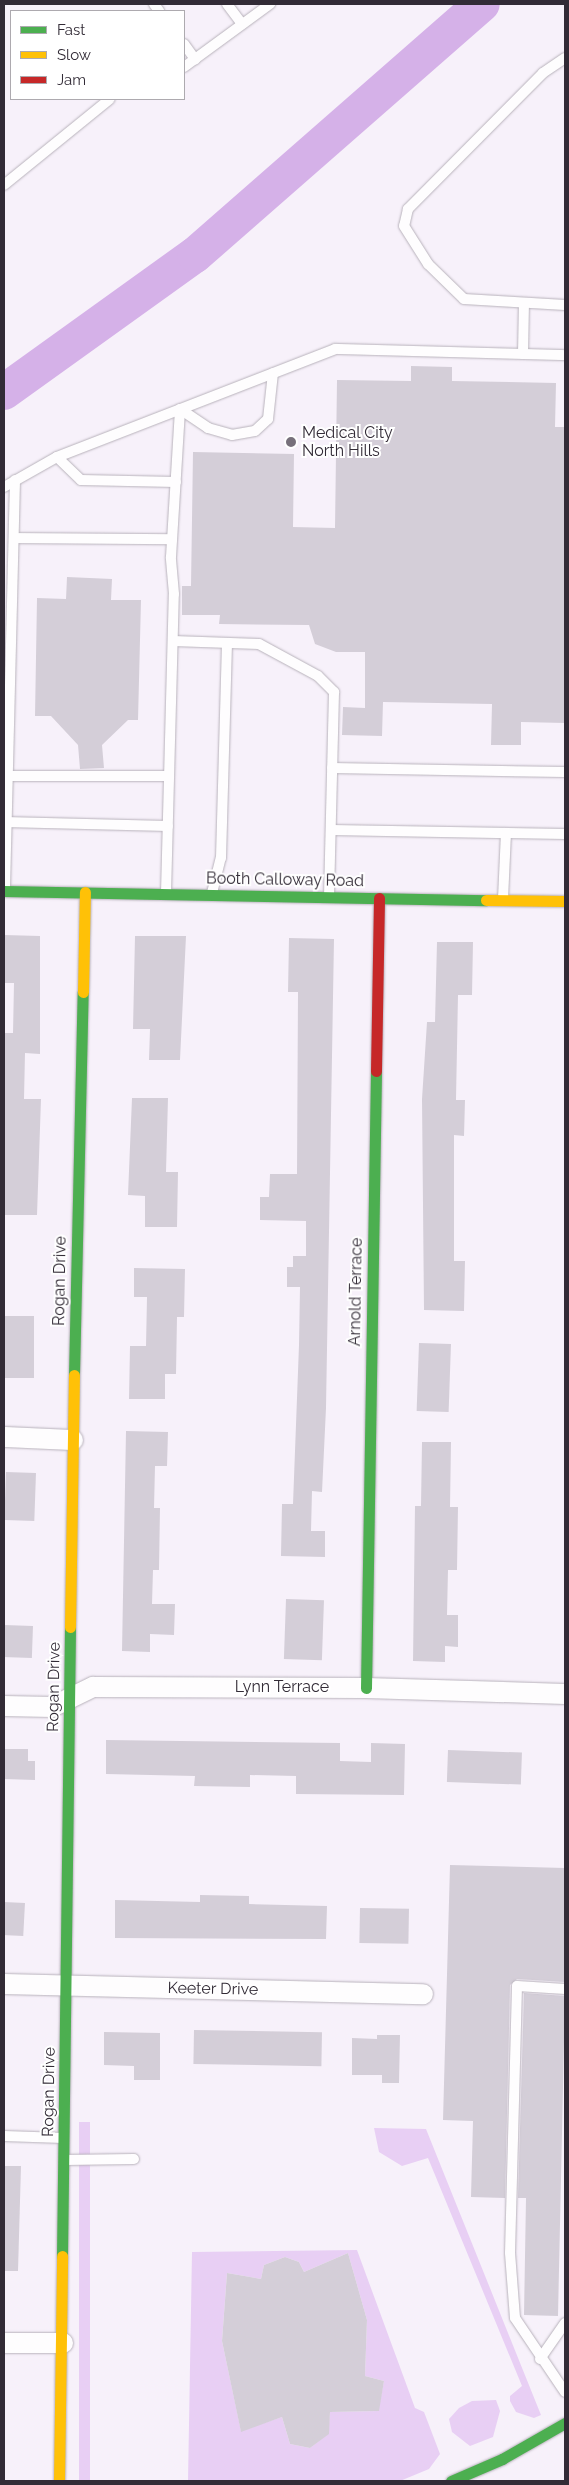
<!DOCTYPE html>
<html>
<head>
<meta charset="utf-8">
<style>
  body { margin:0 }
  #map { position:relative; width:569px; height:2485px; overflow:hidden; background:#f7f1fa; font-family:Raleway,sans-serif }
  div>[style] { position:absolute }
  .green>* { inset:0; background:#e8cff4; transform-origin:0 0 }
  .river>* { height:36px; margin:-18px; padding:0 18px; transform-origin:18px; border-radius:18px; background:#d5b1e8 }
  .building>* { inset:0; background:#d4ced8; transform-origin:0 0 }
  .roads { filter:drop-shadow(0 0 1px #b8b2bb) drop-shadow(0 0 1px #b8b2bb) }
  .lane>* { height:10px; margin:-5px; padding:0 5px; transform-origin:5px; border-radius:5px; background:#fefdfe }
  .street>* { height:20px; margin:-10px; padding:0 10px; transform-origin:10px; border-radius:10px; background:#fefdfe }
  .fast>* { height:11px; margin:-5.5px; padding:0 5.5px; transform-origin:5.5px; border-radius:5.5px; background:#4caf50 }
  .slow>* { height:11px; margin:-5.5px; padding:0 5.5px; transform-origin:5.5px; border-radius:5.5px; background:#ffc107 }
  .jam>* { height:11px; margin:-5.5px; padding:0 5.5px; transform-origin:5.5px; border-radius:5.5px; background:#c62828 }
  .dots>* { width:14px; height:14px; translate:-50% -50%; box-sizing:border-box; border:2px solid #fff; border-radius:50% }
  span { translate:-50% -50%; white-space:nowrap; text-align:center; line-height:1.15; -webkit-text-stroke:4px #fff; paint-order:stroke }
  .poi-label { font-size:16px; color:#322b36 }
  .left { translate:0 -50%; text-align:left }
  .street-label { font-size:16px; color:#322b36 }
  .frame { position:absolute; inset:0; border:5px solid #322b36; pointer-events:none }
  .legend { position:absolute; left:10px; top:10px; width:175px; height:90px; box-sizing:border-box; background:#fff; border:1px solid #adaaaf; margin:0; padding:6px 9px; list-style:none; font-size:15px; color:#322b36 }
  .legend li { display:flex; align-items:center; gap:10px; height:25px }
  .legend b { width:25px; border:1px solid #adaaaf }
</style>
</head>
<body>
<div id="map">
  <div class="green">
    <div style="left:79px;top:2122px;width:11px;height:359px"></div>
    <div style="clip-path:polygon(374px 2128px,426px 2129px,541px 2415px,534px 2418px,516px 2412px,510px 2401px,510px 2396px,522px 2386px,428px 2158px,402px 2166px,379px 2152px)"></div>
    <div style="clip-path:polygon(evenodd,357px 2250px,415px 2408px,424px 2412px,440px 2454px,429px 2469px,400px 2481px,188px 2481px,192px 2252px,357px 2250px,348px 2253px,367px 2320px,365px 2376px,384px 2381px,378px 2411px,330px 2412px,328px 2434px,310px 2448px,290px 2444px,282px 2417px,241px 2431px,222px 2341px,227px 2273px,261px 2279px,264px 2265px,285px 2257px,299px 2262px,304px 2272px,348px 2253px)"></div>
    <div style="clip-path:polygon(496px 2400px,500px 2411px,493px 2437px,470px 2446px,452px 2432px,449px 2419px,459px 2408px,472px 2401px)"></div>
  </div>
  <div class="river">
    <div style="left:4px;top:392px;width:235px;rotate:-35.7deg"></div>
    <div style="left:195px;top:255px;width:381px;rotate:-41.2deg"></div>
  </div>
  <div class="building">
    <div style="clip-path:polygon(411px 366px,452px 367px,452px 381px,556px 383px,555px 427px,565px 427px,565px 723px,521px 722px,521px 745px,491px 745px,492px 704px,383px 702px,382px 736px,342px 735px,343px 707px,365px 708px,365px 652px,336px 652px,315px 644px,309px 625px,219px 624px,220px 615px,182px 615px,182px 586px,191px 586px,193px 452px,294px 454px,293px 527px,335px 528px,337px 380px,411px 381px)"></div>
    <div style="clip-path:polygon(67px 577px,112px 579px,111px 600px,141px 600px,138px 720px,128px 720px,102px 745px,104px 768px,80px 769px,78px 745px,51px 716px,35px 716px,37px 598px,66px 599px)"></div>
    <div style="clip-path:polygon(4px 935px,40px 936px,40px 1054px,25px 1053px,24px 1099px,41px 1099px,37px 1215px,4px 1215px,4px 1033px,13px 1033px,14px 983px,4px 983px)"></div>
    <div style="clip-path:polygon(135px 936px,186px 936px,180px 1060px,149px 1060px,150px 1029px,133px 1029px)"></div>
    <div style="clip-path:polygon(289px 938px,334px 939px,326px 1408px,322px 1492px,312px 1491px,311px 1531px,325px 1531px,325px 1557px,281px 1556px,282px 1504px,293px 1504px,299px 1345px,300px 1287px,287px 1287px,287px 1267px,293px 1267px,293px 1256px,306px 1256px,306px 1221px,260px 1220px,260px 1197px,269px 1197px,270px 1174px,297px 1174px,298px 992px,288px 992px)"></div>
    <div style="clip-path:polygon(437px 942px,473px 942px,472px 995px,458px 995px,456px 1100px,465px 1100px,464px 1136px,454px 1135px,454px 1261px,465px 1261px,464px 1311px,424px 1310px,422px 1099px,427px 1022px,435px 1022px)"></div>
    <div style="clip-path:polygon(132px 1098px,168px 1098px,166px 1172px,178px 1172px,177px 1227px,145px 1227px,145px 1196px,128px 1195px)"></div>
    <div style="clip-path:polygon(134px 1268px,185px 1269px,184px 1317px,177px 1317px,176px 1374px,165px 1374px,165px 1399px,129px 1399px,130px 1346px,146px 1346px,147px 1297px,134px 1297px)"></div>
    <div style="left:4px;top:1316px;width:30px;height:62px"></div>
    <div style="left:419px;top:1343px;width:32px;height:68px;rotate:2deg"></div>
    <div style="clip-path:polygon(126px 1431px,168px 1432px,167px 1466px,155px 1466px,154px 1508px,160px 1508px,159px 1570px,153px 1570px,152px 1604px,175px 1604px,174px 1635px,150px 1634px,150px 1652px,122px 1651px)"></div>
    <div style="clip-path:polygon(422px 1442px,451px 1442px,450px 1507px,458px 1507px,457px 1570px,448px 1570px,447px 1615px,458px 1615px,458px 1647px,445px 1646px,445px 1662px,413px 1661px,415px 1506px,421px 1506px)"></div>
    <div style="left:6px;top:1472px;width:30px;height:48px;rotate:2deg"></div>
    <div style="left:286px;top:1599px;width:38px;height:60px;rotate:2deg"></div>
    <div style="left:4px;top:1625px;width:29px;height:32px;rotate:2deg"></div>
    <div style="clip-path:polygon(106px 1740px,340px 1743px,340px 1761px,371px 1762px,371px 1743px,405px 1744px,404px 1795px,296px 1794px,296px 1776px,250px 1775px,250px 1787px,194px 1786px,195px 1776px,106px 1774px)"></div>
    <div style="clip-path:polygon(4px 1749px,28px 1749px,28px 1761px,35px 1761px,35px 1780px,4px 1779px)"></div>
    <div style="left:448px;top:1750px;width:74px;height:32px;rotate:2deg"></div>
    <div style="clip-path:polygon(450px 1865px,565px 1868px,565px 1982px,517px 1979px,510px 1985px,505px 2198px,471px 2197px,473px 2121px,443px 2120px)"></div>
    <div style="clip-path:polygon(200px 1895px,249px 1896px,249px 1904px,327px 1906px,326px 1939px,115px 1938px,115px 1900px,200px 1902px)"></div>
    <div style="left:4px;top:1902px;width:21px;height:33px;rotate:3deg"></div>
    <div style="left:360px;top:1908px;width:49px;height:35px;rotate:1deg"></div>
    <div style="clip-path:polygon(524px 1993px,565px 1996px,558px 2316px,524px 2315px,526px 2198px,518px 2198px)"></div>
    <div style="left:194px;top:2030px;width:128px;height:34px;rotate:1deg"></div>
    <div style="clip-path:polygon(104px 2032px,160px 2033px,160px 2080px,134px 2080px,134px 2066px,104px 2065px)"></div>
    <div style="clip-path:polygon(377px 2035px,400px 2035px,399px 2083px,382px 2083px,382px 2075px,352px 2075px,352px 2038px,377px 2039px)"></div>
    <div style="clip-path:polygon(4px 2166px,21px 2166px,18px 2271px,4px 2271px)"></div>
    <div style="clip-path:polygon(348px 2253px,367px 2320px,365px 2376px,384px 2381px,379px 2411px,330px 2412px,329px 2434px,310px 2448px,290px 2444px,282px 2417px,241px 2432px,222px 2341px,227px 2273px,261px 2279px,264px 2265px,285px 2257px,299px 2262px,304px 2272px)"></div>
  </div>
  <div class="roads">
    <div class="lane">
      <div style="left:154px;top:4px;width:9px;rotate:54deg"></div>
      <div style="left:227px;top:4px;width:25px;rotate:53deg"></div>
      <div style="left:184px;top:44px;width:19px;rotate:54deg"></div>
      <div style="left:565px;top:58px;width:27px;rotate:146deg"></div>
      <div style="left:543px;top:73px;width:192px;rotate:134.8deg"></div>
      <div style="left:408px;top:209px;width:17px;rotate:103deg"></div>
      <div style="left:404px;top:226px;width:45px;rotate:57.7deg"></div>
      <div style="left:428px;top:264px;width:50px;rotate:44.2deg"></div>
      <div style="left:464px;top:299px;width:101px;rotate:3.4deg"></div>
      <div style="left:184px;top:67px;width:107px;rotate:-36.2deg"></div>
      <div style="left:4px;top:185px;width:136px;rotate:-39.1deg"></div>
      <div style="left:523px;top:354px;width:51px;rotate:-88.9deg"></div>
      <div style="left:180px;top:409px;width:34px;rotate:34deg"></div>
      <div style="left:208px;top:428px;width:25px;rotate:16deg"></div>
      <div style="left:232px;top:435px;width:23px;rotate:-10deg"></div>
      <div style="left:255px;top:431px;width:18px;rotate:-43deg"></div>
      <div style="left:268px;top:419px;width:46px;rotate:-83.8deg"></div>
      <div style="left:57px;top:457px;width:33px;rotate:44deg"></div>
      <div style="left:81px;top:480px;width:95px;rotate:1.2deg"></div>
      <div style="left:4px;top:487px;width:61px;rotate:-29.5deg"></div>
      <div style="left:57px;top:457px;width:298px;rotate:-21.2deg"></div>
      <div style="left:335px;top:349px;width:230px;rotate:1.5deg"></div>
      <div style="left:14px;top:538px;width:158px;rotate:0.4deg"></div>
      <div style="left:173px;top:641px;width:86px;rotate:2deg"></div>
      <div style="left:259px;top:644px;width:67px;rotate:28.5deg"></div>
      <div style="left:318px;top:676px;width:23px;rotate:45deg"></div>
      <div style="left:334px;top:692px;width:203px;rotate:91.4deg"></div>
      <div style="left:332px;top:768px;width:233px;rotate:1deg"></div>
      <div style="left:8px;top:776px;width:161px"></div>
      <div style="left:4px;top:822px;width:164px;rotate:1.4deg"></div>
      <div style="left:331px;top:830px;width:234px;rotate:1deg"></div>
      <div style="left:5px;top:889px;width:409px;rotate:-88.6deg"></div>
      <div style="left:166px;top:893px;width:299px;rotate:-88.5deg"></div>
      <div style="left:174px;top:594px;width:37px;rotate:-95deg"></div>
      <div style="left:171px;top:557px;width:148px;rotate:-86.5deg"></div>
      <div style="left:212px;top:893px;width:36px;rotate:-76deg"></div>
      <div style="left:221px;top:858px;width:215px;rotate:-88.4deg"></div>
      <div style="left:503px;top:899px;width:66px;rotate:-87.4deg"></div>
      <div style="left:565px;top:1989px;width:48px;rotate:-176.4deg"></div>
      <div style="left:517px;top:1986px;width:267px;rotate:91.5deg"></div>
      <div style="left:510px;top:2253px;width:65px;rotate:85.6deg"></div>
      <div style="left:515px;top:2318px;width:89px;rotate:56deg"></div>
      <div style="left:4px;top:2136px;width:59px;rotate:1.9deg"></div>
      <div style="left:65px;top:2160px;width:69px;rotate:-0.8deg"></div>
      <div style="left:540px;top:2359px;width:44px;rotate:-55.2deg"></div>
    </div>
    <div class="street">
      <div style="left:4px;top:1437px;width:69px;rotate:2.5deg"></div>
      <div style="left:4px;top:1706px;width:48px;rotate:1.2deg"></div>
      <div style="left:52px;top:1707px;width:46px;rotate:-26deg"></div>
      <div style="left:93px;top:1687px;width:273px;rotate:0.2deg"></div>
      <div style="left:366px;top:1688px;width:199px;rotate:1.7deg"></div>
      <div style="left:4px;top:1984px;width:419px;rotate:1.4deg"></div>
      <div style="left:4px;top:2343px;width:59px"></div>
    </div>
    <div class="fast">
      <div style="left:4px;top:891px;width:482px;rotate:1.1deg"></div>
      <div style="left:74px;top:1375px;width:383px;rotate:-88.7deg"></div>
      <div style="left:366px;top:1688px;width:617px;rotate:-89.07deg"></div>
      <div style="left:62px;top:2256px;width:629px;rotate:-89.27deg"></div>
      <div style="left:451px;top:2481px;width:56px;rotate:-23.3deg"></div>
      <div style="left:502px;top:2459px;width:73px;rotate:-29.7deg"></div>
    </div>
    <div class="slow">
      <div style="left:486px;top:900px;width:79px;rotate:0.7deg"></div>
      <div style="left:83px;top:992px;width:100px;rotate:-88.9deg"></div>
      <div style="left:70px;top:1627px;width:252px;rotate:-89.1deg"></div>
      <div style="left:59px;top:2481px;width:225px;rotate:-89.2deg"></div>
    </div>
    <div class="jam">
      <div style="left:376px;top:1071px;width:173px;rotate:-89deg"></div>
    </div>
  </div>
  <div class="dots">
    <div style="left:291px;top:442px;background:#77707b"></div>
  </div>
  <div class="poi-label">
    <span class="left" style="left:302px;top:442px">Medical City<br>North Hills</span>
  </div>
  <div class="street-label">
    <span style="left:285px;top:880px;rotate:1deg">Booth Calloway Road</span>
    <span style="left:60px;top:1281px;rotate:-89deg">Rogan Drive</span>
    <span style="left:356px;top:1292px;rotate:-89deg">Arnold Terrace</span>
    <span style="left:54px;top:1687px;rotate:-89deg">Rogan Drive</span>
    <span style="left:282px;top:1687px">Lynn Terrace</span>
    <span style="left:213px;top:1989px;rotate:1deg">Keeter Drive</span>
    <span style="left:49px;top:2092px;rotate:-89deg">Rogan Drive</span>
  </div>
  <div class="frame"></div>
  <ul class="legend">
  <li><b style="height:6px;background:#4caf50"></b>Fast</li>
  <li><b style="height:6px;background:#ffc107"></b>Slow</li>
  <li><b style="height:6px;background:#c62828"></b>Jam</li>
  </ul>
</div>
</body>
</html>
